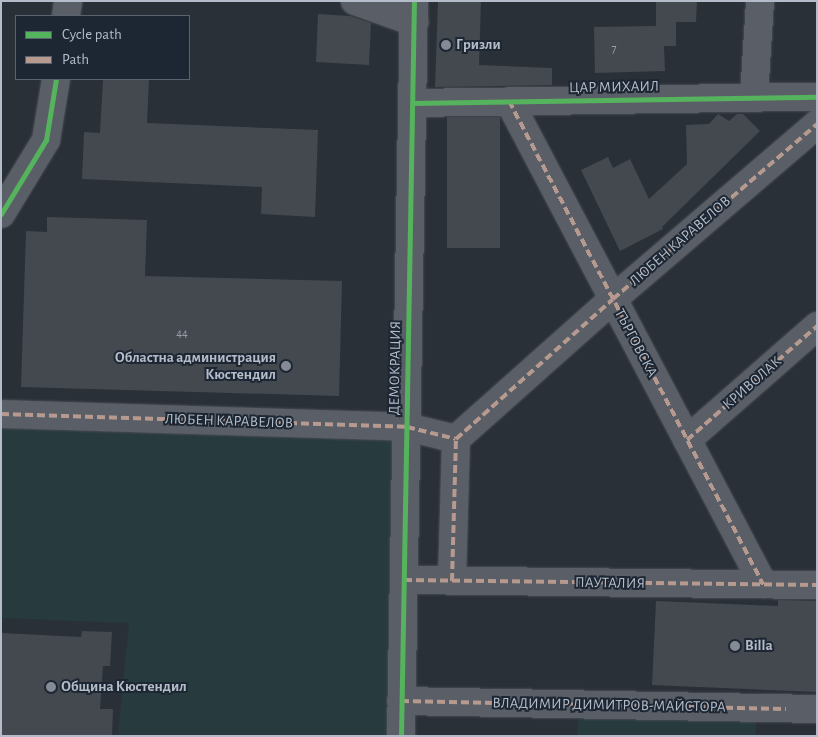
<!DOCTYPE html>
<html>
<head>
<meta charset="utf-8">
<style>
  body { margin:0 }
  #map { position:relative; width:818px; height:737px; overflow:hidden; background:#2a3038; font-family:"Alegreya Sans",sans-serif }
  div>[style] { position:absolute }
  .green>* { inset:0; background:#273a3e; transform-origin:0 0 }
  .building>* { inset:0; background:#444950; transform-origin:0 0 }
  .roads { filter:drop-shadow(0 0 1px #484c53) drop-shadow(0 0 1px #484c53) }
  .street>* { height:28px; margin:-14px; padding:0 14px; transform-origin:14px; border-radius:14px; background:#5a5e66 }
  .quiet>* { height:4px; margin-top:-2px; transform-origin:0; background:repeating-linear-gradient(90deg,#b69a8f 0 8px,transparent 0 12px) }
  .cycleway>* { height:5px; margin:-2.5px; padding:0 2.5px; transform-origin:2.5px; border-radius:2.5px; background:#56b35d }
  .dots>* { width:14px; height:14px; translate:-50% -50%; box-sizing:border-box; border:2px solid #1d2633; border-radius:50% }
  span { translate:-50% -50%; white-space:nowrap; text-align:center; line-height:1.15; -webkit-text-stroke:4px #1d2633; paint-order:stroke }
  .number-label { font-size:12px; color:#989fab }
  .number-label span { -webkit-text-stroke-width:0 }
  .poi-label { font-size:15px; color:#b4bcc9; font-weight:700 }
  .left { translate:0 -50%; text-align:left }
  .right { translate:-100% -50%; text-align:right }
  .street-label { font-size:15px; color:#b4bcc9 }
  .frame { position:absolute; inset:0; border:2px solid #b4bcc9; pointer-events:none }
  .legend { position:absolute; left:15px; top:15px; width:175px; height:65px; box-sizing:border-box; background:#1d2633; border:1px solid #59626f; margin:0; padding:6px 9px; list-style:none; font-size:15px; color:#b4bcc9 }
  .legend li { display:flex; align-items:center; gap:10px; height:25px }
  .legend b { width:25px; border:1px solid #59626f }
</style>
</head>
<body>
<div id="map">
  <div class="green">
    <div style="clip-path:polygon(1px 422px,397px 434px,387px 736px,118px 736px,129px 623px,1px 618px)"></div>
    <div style="left:578px;top:705px;width:178px;height:31px;rotate:1deg"></div>
  </div>
  <div class="building">
    <div style="clip-path:polygon(438px 1px,481px 1px,479px 65px,552px 68px,552px 85px,435px 87px)"></div>
    <div style="clip-path:polygon(656px 1px,697px 1px,696px 22px,676px 22px,676px 46px,664px 46px,665px 71px,595px 73px,594px 27px,656px 26px)"></div>
    <div style="clip-path:polygon(318px 14px,350px 16px,371px 23px,369px 65px,316px 62px)"></div>
    <div style="clip-path:polygon(103px 79px,149px 79px,147px 123px,318px 130px,315px 217px,261px 214px,262px 187px,82px 179px,84px 132px,100px 133px)"></div>
    <div style="clip-path:polygon(718px 114px,729px 121px,737px 114px,743px 114px,760px 131px,662px 227px,663px 229px,620px 251px,581px 170px,608px 157px,613px 168px,630px 159px,649px 199px,687px 164px,686px 125px,709px 124px)"></div>
    <div style="left:500px;top:117px;width:131px;height:53px;rotate:90deg"></div>
    <div style="clip-path:polygon(47px 217px,147px 220px,145px 276px,342px 281px,339px 396px,21px 387px,26px 231px,47px 232px)"></div>
    <div style="clip-path:polygon(778px 600px,817px 601px,817px 692px,652px 685px,656px 601px,778px 606px)"></div>
    <div style="clip-path:polygon(82px 631px,112px 632px,110px 666px,103px 666px,100px 709px,113px 709px,112px 736px,1px 736px,1px 633px,81px 637px)"></div>
  </div>
  <div class="roads">
    <div class="street">
      <div style="left:355px;top:1px;width:63px;rotate:19.6deg"></div>
      <div style="left:66px;top:16px;width:15px;rotate:-82deg"></div>
      <div style="left:754px;top:97px;width:96px;rotate:-86.4deg"></div>
      <div style="left:509px;top:101px;width:546px;rotate:62.26deg"></div>
      <div style="left:413px;top:103px;width:404px;rotate:-0.9deg"></div>
      <div style="left:1px;top:214px;width:87px;rotate:-58.7deg"></div>
      <div style="left:46px;top:140px;width:62px;rotate:-80.7deg"></div>
      <div style="left:1px;top:414px;width:406px;rotate:1.8deg"></div>
      <div style="left:407px;top:427px;width:50px;rotate:13.8deg"></div>
      <div style="left:687px;top:440px;width:173px;rotate:-41.2deg"></div>
      <div style="left:404px;top:580px;width:413px;rotate:0.7deg"></div>
      <div style="left:452px;top:581px;width:142px;rotate:-88.4deg"></div>
      <div style="left:456px;top:439px;width:210px;rotate:-41.7deg"></div>
      <div style="left:613px;top:299px;width:269px;rotate:-40.6deg"></div>
      <div style="left:401px;top:701px;width:416px;rotate:1.1deg"></div>
      <div style="left:401px;top:736px;width:735px;rotate:-88.99deg"></div>
    </div>
  </div>
  <div class="quiet">
    <div style="left:509px;top:101px;width:546px;rotate:62.26deg"></div>
    <div style="left:1px;top:414px;width:406px;rotate:1.8deg"></div>
    <div style="left:407px;top:427px;width:50px;rotate:13.8deg"></div>
    <div style="left:687px;top:440px;width:173px;rotate:-41.2deg"></div>
    <div style="left:404px;top:580px;width:413px;rotate:0.7deg"></div>
    <div style="left:452px;top:581px;width:142px;rotate:-88.4deg"></div>
    <div style="left:456px;top:439px;width:210px;rotate:-41.7deg"></div>
    <div style="left:613px;top:299px;width:269px;rotate:-40.6deg"></div>
    <div style="left:401px;top:701px;width:385px;rotate:1.2deg"></div>
  </div>
  <div class="cycleway">
    <div style="left:413px;top:103px;width:404px;rotate:-0.9deg"></div>
    <div style="left:1px;top:214px;width:87px;rotate:-58.7deg"></div>
    <div style="left:46px;top:140px;width:62px;rotate:-80.7deg"></div>
    <div style="left:401px;top:736px;width:735px;rotate:-88.99deg"></div>
  </div>
  <div class="dots">
    <div style="left:446px;top:45px;background:#848b96"></div>
    <div style="left:286px;top:366px;background:#848b96"></div>
    <div style="left:735px;top:646px;background:#848b96"></div>
    <div style="left:51px;top:687px;background:#848b96"></div>
  </div>
  <div class="number-label">
    <span style="left:614px;top:49px">7</span>
    <span style="left:182px;top:334px">44</span>
  </div>
  <div class="poi-label">
    <span class="left" style="left:456px;top:45px">Гризли</span>
    <span class="right" style="left:276px;top:366px">Областна администрация<br>Кюстендил</span>
    <span class="left" style="left:745px;top:646px">Billa</span>
    <span class="left" style="left:61px;top:687px">Община Кюстендил</span>
  </div>
  <div class="street-label">
    <span style="left:614px;top:87px;rotate:-1deg">ЦАР МИХАИЛ</span>
    <span style="left:680px;top:241px;rotate:-41deg">ЛЮБЕН KАРАВЕЛОВ</span>
    <span style="left:636px;top:343px;rotate:62deg">ТЪРГОВСКА</span>
    <span style="left:395px;top:368px;rotate:-89deg">ДЕМОКРАЦИЯ</span>
    <span style="left:752px;top:383px;rotate:-41deg">КРИВОЛАК</span>
    <span style="left:229px;top:421px;rotate:2deg">ЛЮБЕН KАРАВЕЛОВ</span>
    <span style="left:610px;top:583px;rotate:1deg">ПАУТАЛИЯ</span>
    <span style="left:609px;top:705px;rotate:1deg">ВЛАДИМИР ДИМИТРОВ-МАЙСТОРА</span>
  </div>
  <div class="frame"></div>
  <ul class="legend">
  <li><b style="height:6px;background:#56b35d"></b>Cycle path</li>
  <li><b style="height:6px;background:#b69a8f"></b>Path</li>
  </ul>
</div>
</body>
</html>
